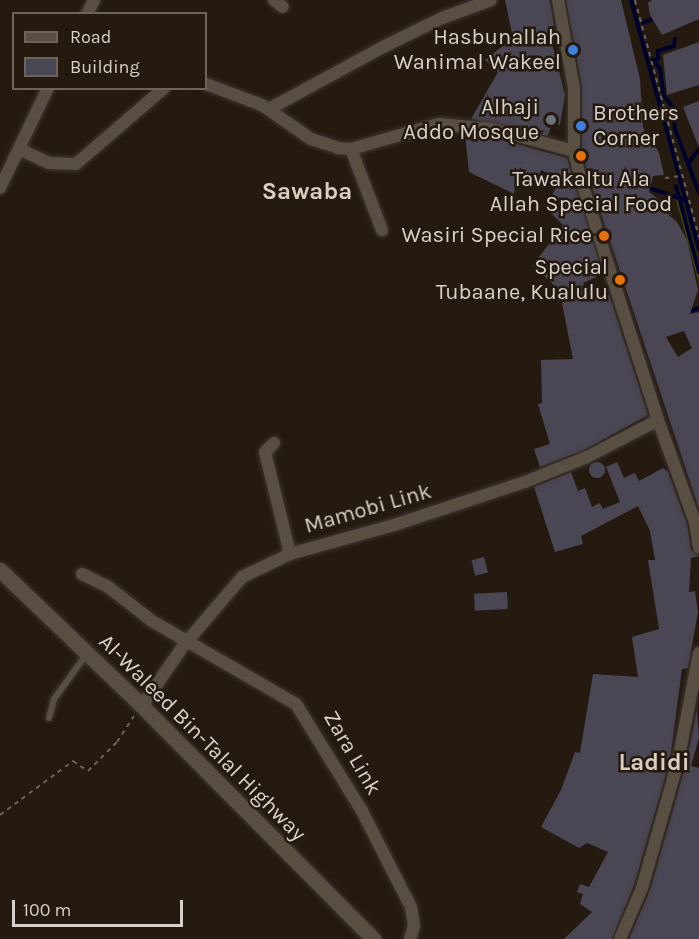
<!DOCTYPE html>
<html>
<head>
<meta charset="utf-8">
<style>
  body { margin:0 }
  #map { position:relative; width:699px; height:939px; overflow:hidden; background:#241a10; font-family:Karla,sans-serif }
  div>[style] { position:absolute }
  .green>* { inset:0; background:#434505 }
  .stream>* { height:4px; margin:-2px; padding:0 2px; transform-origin:2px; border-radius:2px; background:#00002c }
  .building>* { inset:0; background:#4b4654; transform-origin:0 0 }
  .round { border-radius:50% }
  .path>* { height:2px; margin-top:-1px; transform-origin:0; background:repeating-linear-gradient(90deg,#6a6159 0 4.5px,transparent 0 9px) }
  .roads { filter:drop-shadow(0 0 2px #3d3631) drop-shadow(0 0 2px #3d3631) }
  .lane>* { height:6px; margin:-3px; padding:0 3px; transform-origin:3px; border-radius:3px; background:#594e42 }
  .street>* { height:12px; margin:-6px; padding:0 6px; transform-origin:6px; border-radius:6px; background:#594e42 }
  .secondary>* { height:15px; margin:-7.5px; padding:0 7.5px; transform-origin:7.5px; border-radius:7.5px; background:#594e42 }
  .dots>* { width:16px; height:16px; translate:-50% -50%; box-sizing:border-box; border:3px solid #241a10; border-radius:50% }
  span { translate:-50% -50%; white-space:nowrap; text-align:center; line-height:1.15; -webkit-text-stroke:5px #241a10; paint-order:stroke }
  .poi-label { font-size:22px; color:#d7d0ca }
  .right { translate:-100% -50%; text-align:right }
  .left { translate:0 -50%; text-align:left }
  .street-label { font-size:22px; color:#d7d0ca }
  .neighbourhood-label { font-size:24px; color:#dbcdc0; font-weight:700 }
  .legend { position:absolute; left:12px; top:12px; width:195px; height:78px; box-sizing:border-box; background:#241a10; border:2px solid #6c635a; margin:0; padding:8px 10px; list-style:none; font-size:18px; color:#d7d0ca }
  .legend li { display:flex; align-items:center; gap:12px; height:30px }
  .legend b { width:30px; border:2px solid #6c635a }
  .scale { position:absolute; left:12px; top:900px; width:171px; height:27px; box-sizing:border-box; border:3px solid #d7d0ca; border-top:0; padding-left:8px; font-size:18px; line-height:21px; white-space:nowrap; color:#d7d0ca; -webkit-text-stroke:4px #241a10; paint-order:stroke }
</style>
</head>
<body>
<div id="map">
  <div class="green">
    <div style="clip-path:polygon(676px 200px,682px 202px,689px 225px,699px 262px,699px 284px)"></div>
  </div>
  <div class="stream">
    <div style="left:631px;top:0;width:258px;rotate:74.7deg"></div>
    <div style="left:643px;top:23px;width:14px;rotate:-25deg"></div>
    <div style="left:675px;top:39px;width:7px;rotate:98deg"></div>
    <div style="left:674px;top:46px;width:17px;rotate:163deg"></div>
    <div style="left:658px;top:51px;width:8px;rotate:90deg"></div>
    <div style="left:658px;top:59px;width:5px;rotate:169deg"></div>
    <div style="left:653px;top:60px;width:11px;rotate:52deg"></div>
    <div style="left:660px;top:69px;width:27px;rotate:82deg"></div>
    <div style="left:664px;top:96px;width:14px;rotate:51deg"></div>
    <div style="left:673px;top:107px;width:22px;rotate:85deg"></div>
    <div style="left:675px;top:129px;width:68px;rotate:69.4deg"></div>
    <div style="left:689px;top:162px;width:16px;rotate:-52deg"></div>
    <div style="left:676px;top:186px;width:89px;rotate:75deg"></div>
    <div style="left:646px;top:187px;width:41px;rotate:18.4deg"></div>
    <div style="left:688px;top:312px;width:12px;rotate:-20deg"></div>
  </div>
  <div class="building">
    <div style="clip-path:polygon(505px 0,550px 0,554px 26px,548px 27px,565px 95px,560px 125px,552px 123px,548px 136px,471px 119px,498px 72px,485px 60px,513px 38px)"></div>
    <div style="clip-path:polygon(evenodd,566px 0,621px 0,640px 79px,643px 126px,647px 143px,653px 142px,659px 153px,664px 175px,653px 176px,649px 192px,666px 205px,663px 210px,677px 222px,687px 240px,698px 290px,690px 314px,699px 312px,699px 509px,588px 175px,582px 150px,582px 87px,566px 0,684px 331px,692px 348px,678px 357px,666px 337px,684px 331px)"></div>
    <div style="clip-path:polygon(652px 0,699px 0,699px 19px,662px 35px,650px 15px,648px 3px)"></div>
    <div style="clip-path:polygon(699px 42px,699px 85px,667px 95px,663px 55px)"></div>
    <div style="clip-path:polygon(699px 101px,699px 145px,698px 145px,683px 107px)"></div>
    <div style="clip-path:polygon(465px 135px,491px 137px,567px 158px,603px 274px,583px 283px,591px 300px,609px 294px,648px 415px,584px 450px,540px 467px,534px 449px,550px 444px,538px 404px,542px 403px,541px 360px,573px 359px,562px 303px,566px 301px,560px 291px,533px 265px,563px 225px,546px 208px,560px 179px,541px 170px,536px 185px,525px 181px,523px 187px,516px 185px,514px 194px,469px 172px)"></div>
    <div class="round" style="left:589px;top:462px;width:16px;height:16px"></div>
    <div style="clip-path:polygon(617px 462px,624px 478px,635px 473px,639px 481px,663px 468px,668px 472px,687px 524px,691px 550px,699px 556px,691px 558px,689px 592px,695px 591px,698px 612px,688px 668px,682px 669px,670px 760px,634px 885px,612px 939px,564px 939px,592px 912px,580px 904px,583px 894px,577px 892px,580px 884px,589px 887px,608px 852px,587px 843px,579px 848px,541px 827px,561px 790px,575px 752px,580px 753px,593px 674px,638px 677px,632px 637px,659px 629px,648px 560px,655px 560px,650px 531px,638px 506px,581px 536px,583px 544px,555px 552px,534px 487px,571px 472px,578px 491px,585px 488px,592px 507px,600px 503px,603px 509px,620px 502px,606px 467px)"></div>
    <div style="left:484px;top:557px;width:16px;height:13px;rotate:76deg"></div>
    <div style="left:507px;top:592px;width:17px;height:33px;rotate:87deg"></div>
    <div style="clip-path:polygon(697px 709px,699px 738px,691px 766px,699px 768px,699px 939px,629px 939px,650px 890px,686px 764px)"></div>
  </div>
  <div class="path">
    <div style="left:635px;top:0;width:246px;rotate:74.9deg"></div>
    <div style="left:665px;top:178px;width:15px;rotate:-8deg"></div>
    <div style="left:0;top:815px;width:91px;rotate:-36.5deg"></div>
    <div style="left:73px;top:761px;width:18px;rotate:34deg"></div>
    <div style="left:88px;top:771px;width:41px;rotate:-45deg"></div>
    <div style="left:117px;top:742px;width:31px;rotate:-57deg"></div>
  </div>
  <div class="roads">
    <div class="lane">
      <div style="left:49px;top:718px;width:20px;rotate:-75deg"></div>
      <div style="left:54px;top:699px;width:54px;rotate:-54deg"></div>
    </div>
    <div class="street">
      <div style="left:274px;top:0;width:11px;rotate:38deg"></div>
      <div style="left:558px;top:0;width:89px;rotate:79.7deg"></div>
      <div style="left:574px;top:88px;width:63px;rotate:90deg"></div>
      <div style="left:574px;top:151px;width:27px;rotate:77deg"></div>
      <div style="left:580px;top:177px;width:255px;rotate:72.2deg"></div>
      <div style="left:658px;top:420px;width:109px;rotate:70.1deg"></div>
      <div style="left:695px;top:522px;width:26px;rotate:81deg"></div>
      <div style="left:87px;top:14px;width:16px;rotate:-63deg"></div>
      <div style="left:206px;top:84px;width:60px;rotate:20.6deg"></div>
      <div style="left:262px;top:105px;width:60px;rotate:34.8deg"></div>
      <div style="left:311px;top:139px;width:28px;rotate:18deg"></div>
      <div style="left:338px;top:148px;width:13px;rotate:4deg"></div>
      <div style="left:351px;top:149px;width:91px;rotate:-15.9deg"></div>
      <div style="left:439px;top:124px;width:53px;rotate:5.4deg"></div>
      <div style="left:492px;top:129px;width:85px;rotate:15deg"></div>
      <div style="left:269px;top:109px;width:134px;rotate:-28.5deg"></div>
      <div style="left:387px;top:45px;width:61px;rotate:-26.1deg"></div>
      <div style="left:442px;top:18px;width:52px;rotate:-20.2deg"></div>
      <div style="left:19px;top:149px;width:33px;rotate:25deg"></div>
      <div style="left:49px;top:163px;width:27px;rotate:2deg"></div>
      <div style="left:76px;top:164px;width:116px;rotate:-40.8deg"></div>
      <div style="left:351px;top:149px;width:87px;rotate:69.1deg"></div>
      <div style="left:0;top:188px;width:111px;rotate:-64.4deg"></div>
      <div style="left:274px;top:443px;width:13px;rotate:135deg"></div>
      <div style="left:265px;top:452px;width:105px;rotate:76.2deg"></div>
      <div style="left:82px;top:574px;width:28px;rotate:26deg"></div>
      <div style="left:107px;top:586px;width:57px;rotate:37.9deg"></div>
      <div style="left:152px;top:621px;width:166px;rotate:30deg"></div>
      <div style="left:296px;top:704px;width:126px;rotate:58.3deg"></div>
      <div style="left:362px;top:811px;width:108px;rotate:63deg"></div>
      <div style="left:411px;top:907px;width:19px;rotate:81deg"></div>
      <div style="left:414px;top:926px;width:14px;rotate:107deg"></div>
      <div style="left:142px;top:706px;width:74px;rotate:-55.5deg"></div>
      <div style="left:184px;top:645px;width:89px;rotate:-49.5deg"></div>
      <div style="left:242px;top:577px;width:53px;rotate:-25.6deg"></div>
      <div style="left:290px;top:554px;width:108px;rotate:-15.6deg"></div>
      <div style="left:394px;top:525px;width:138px;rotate:-18.2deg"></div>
      <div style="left:525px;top:482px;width:67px;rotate:-22deg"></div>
      <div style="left:587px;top:457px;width:80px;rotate:-27.5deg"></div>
      <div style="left:620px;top:939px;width:56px;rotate:-66.7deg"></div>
      <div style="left:642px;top:888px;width:131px;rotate:-74.1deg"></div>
      <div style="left:678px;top:762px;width:111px;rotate:-79.1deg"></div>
    </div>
    <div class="secondary">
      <div style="left:0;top:570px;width:191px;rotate:43.7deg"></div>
      <div style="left:138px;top:702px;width:334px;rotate:45.2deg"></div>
    </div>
  </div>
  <div class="dots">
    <div style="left:573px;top:50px;background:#3f7fe0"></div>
    <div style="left:551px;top:120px;background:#6b7280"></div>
    <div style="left:581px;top:126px;background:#3f7fe0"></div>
    <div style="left:581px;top:156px;background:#e8710a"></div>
    <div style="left:604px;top:236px;background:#e8710a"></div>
    <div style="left:620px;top:280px;background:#e8710a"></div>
  </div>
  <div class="poi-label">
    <span class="right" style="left:561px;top:50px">Hasbunallah<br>Wanimal Wakeel</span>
    <span class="right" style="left:539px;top:120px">Alhaji<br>Addo Mosque</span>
    <span class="left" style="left:593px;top:126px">Brothers<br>Corner</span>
    <span style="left:581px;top:192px">Tawakaltu Ala<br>Allah Special Food</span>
    <span class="right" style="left:592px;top:236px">Wasiri Special Rice</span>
    <span class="right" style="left:608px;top:280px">Special<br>Tubaane, Kualulu</span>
  </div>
  <div class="street-label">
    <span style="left:368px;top:509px;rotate:-16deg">Mamobi Link</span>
    <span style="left:202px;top:738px;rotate:45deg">Al-Waleed Bin-Talal Highway</span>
    <span style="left:352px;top:753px;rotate:60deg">Zara Link</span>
  </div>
  <div class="neighbourhood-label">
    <span style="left:307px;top:192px">Sawaba</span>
    <span style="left:654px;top:763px">Ladidi</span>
  </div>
  <ul class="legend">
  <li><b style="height:8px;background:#594e42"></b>Road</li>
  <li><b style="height:16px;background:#4b4654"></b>Building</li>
  </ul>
  <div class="scale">100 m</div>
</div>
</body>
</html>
